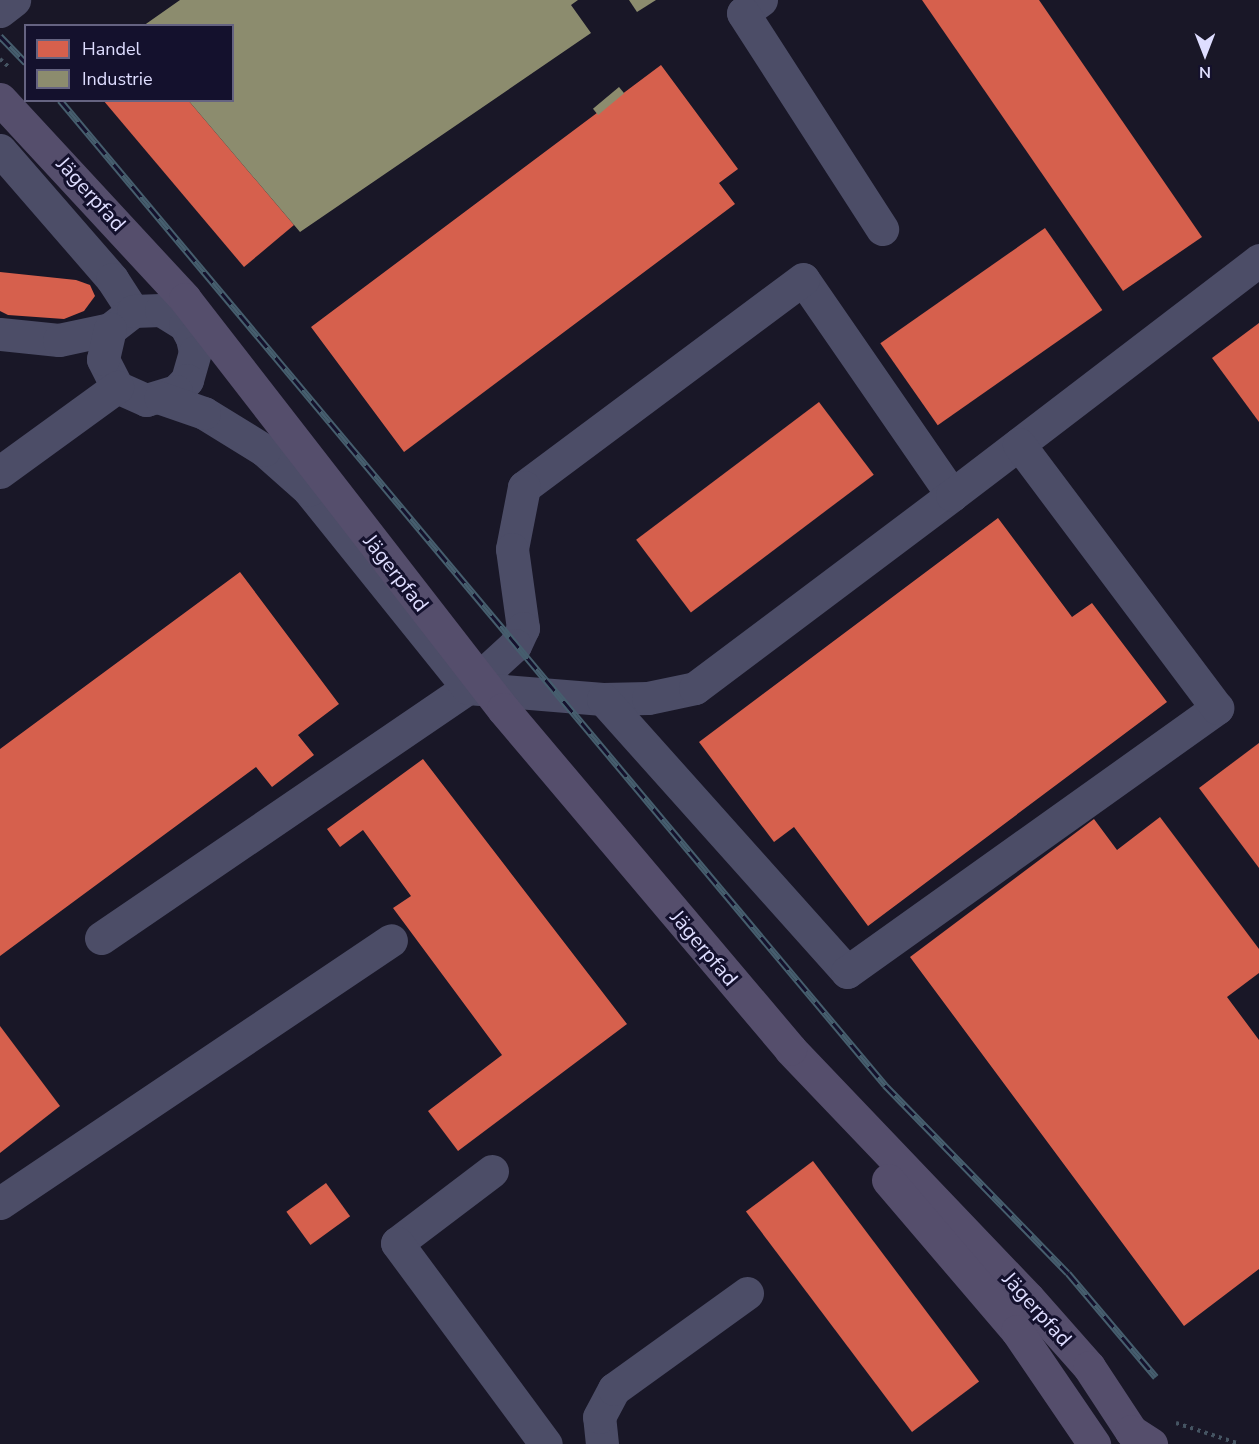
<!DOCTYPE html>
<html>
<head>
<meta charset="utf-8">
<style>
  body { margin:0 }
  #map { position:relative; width:1259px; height:1444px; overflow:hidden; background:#191727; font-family:"Nunito Sans",sans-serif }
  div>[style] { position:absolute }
  .shops>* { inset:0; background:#d6604d; transform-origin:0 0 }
  .industry>* { inset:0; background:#8c8c6e; transform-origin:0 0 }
  .path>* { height:4px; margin-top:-2px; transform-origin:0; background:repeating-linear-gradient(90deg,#455462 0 3px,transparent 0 7.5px) }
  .minor>* { height:33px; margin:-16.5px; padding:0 16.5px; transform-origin:16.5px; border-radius:16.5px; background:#4c4d67 }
  .major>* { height:33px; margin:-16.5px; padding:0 16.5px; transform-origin:16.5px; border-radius:16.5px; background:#554e6c }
  .rail>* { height:7px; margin-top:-3.5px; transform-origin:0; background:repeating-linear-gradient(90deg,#14112d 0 14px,#465e6e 0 28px); box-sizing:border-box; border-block:2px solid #465e6e }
  .major-bridge>* { height:33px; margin:-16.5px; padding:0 16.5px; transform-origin:16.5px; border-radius:16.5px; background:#554e6c }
  span { translate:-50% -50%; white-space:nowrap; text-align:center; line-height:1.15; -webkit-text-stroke:6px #14112d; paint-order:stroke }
  .street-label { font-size:21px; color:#deddff }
  .legend { position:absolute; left:24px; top:24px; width:210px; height:78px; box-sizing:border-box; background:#14112d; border:2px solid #656381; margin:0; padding:8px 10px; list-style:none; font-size:18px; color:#deddff }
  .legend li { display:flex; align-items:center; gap:12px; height:30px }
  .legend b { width:30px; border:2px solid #656381 }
  .north { position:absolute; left:1175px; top:24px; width:60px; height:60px; -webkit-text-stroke:4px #14112d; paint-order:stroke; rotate:180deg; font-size:16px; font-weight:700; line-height:24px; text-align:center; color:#deddff }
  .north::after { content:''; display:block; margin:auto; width:21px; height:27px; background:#deddff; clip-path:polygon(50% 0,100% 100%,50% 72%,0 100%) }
</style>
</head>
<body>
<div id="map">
  <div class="shops">
    <div style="clip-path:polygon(922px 0,1039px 0,1202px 237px,1123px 291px)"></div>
    <div style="clip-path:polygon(661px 65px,738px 169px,719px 183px,735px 204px,404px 452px,311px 327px)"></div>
    <div style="clip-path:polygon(103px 100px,188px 100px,294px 225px,244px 267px)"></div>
    <div style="left:1045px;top:228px;width:100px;height:201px;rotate:55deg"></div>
    <div style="clip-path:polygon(0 272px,76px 280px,90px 285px,95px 296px,84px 311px,64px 319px,8px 315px,0 311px)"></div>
    <div style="clip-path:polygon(1259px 323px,1259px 422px,1212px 358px)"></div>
    <div style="left:819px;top:402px;width:91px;height:229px;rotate:53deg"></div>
    <div style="clip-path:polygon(998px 518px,1072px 617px,1092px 603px,1167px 702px,868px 926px,794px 827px,774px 842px,699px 742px)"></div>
    <div style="clip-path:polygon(240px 572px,339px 704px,298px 735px,314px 755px,272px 787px,256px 767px,0 956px,0 749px)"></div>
    <div style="clip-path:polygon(1259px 743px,1259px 868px,1199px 788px)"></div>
    <div style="clip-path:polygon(423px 759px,627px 1024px,458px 1151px,428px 1111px,502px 1055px,393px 908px,411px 896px,363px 830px,340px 847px,327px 829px)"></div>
    <div style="clip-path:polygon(1160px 817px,1259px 949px,1259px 973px,1227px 997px,1259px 1040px,1259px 1269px,1184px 1326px,910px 957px,1094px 819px,1117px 850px)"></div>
    <div style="clip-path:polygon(0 1026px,60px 1106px,0 1153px)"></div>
    <div style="left:813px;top:1161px;width:276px;height:84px;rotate:53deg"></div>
    <div style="left:326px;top:1183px;width:41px;height:49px;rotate:54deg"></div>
  </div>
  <div class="industry">
    <div style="clip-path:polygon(180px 0,578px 0,571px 5px,591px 33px,300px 232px,188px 100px,232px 100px,232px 26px,143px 26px)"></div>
    <div style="clip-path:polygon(629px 0,656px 0,637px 12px)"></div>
    <div style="left:619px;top:87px;width:8px;height:34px;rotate:50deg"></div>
  </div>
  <div class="path">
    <div style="left:0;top:59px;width:13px;rotate:42deg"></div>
    <div style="left:1176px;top:1423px;width:67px;rotate:18.2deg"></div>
  </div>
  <div class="minor">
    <div style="left:761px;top:0;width:22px;rotate:144deg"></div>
    <div style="left:743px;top:13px;width:257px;rotate:57.2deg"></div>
    <div style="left:0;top:11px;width:18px;rotate:-38deg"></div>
    <div style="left:0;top:150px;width:171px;rotate:49deg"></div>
    <div style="left:112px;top:279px;width:38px;rotate:57deg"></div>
    <div style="left:0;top:334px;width:59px;rotate:5.8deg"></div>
    <div style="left:59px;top:340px;width:52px;rotate:-12.2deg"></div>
    <div style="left:110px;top:329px;width:29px;rotate:-38deg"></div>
    <div style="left:133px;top:311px;width:28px;rotate:-2deg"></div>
    <div style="left:161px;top:310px;width:28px;rotate:32deg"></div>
    <div style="left:185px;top:325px;width:15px;rotate:62deg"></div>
    <div style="left:192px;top:338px;width:14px;rotate:78deg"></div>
    <div style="left:195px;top:352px;width:29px;rotate:106deg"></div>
    <div style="left:187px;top:380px;width:16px;rotate:135deg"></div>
    <div style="left:176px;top:391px;width:31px;rotate:163deg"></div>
    <div style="left:146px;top:400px;width:32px;rotate:-156deg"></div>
    <div style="left:117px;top:387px;width:31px;rotate:-117deg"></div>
    <div style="left:103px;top:359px;width:31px;rotate:-77deg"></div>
    <div style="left:0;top:472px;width:145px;rotate:-36deg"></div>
    <div style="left:952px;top:495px;width:262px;rotate:-124.6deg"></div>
    <div style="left:803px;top:279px;width:348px;rotate:143.3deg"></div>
    <div style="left:524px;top:487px;width:63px;rotate:101deg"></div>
    <div style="left:512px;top:549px;width:80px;rotate:82.1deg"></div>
    <div style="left:523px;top:628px;width:19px;rotate:115deg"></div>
    <div style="left:515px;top:645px;width:64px;rotate:137.5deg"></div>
    <div style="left:468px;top:688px;width:135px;rotate:4.7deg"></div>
    <div style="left:603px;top:699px;width:45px;rotate:-1.3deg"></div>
    <div style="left:648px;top:698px;width:48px;rotate:-12deg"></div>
    <div style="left:695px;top:688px;width:321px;rotate:-36.9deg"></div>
    <div style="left:952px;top:495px;width:387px;rotate:-37.4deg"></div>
    <div style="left:603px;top:699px;width:366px;rotate:48.2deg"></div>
    <div style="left:847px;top:972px;width:455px;rotate:-35.5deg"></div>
    <div style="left:1217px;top:708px;width:330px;rotate:-126.9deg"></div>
    <div style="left:101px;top:938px;width:444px;rotate:-34.3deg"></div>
    <div style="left:468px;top:688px;width:254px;rotate:-128.8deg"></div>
    <div style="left:309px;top:490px;width:60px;rotate:-138.4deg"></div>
    <div style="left:264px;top:450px;width:70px;rotate:-148.3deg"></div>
    <div style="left:204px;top:413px;width:46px;rotate:-160.8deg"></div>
    <div style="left:492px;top:1171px;width:119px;rotate:142.8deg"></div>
    <div style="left:397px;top:1243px;width:250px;rotate:53.5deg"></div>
    <div style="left:0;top:1203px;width:471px;rotate:-33.9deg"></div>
    <div style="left:602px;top:1444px;width:27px;rotate:-96deg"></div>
    <div style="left:599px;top:1417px;width:32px;rotate:-62deg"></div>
    <div style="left:614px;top:1389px;width:164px;rotate:-35.8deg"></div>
  </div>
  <div class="major">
    <div style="left:790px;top:1049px;width:344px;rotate:46.3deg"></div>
    <div style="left:1028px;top:1298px;width:92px;rotate:48.5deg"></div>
    <div style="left:1089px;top:1367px;width:77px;rotate:56.7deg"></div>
    <div style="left:1131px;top:1431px;width:24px;rotate:33deg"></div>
    <div style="left:888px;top:1180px;width:199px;rotate:49.5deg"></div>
    <div style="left:1017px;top:1331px;width:137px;rotate:55.7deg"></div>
  </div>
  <div class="rail">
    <div style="left:0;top:36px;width:37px;rotate:46deg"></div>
    <div style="left:60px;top:100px;width:1285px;rotate:50.05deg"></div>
    <div style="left:885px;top:1085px;width:262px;rotate:45.8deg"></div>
    <div style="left:1068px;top:1273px;width:136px;rotate:49.8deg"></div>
  </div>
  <div class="major-bridge">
    <div style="left:0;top:99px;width:272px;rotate:47.2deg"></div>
    <div style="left:185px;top:299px;width:519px;rotate:52.2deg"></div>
    <div style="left:503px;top:709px;width:445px;rotate:49.8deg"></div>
  </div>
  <div class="street-label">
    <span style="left:91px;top:194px;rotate:48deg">Jägerpfad</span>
    <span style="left:396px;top:573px;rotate:52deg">Jägerpfad</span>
    <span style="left:704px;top:948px;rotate:50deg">Jägerpfad</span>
    <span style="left:1037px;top:1309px;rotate:48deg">Jägerpfad</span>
  </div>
  <ul class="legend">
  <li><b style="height:16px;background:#d6604d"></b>Handel</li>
  <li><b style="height:16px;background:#8c8c6e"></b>Industrie</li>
  </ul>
  <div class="north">N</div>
</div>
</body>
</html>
